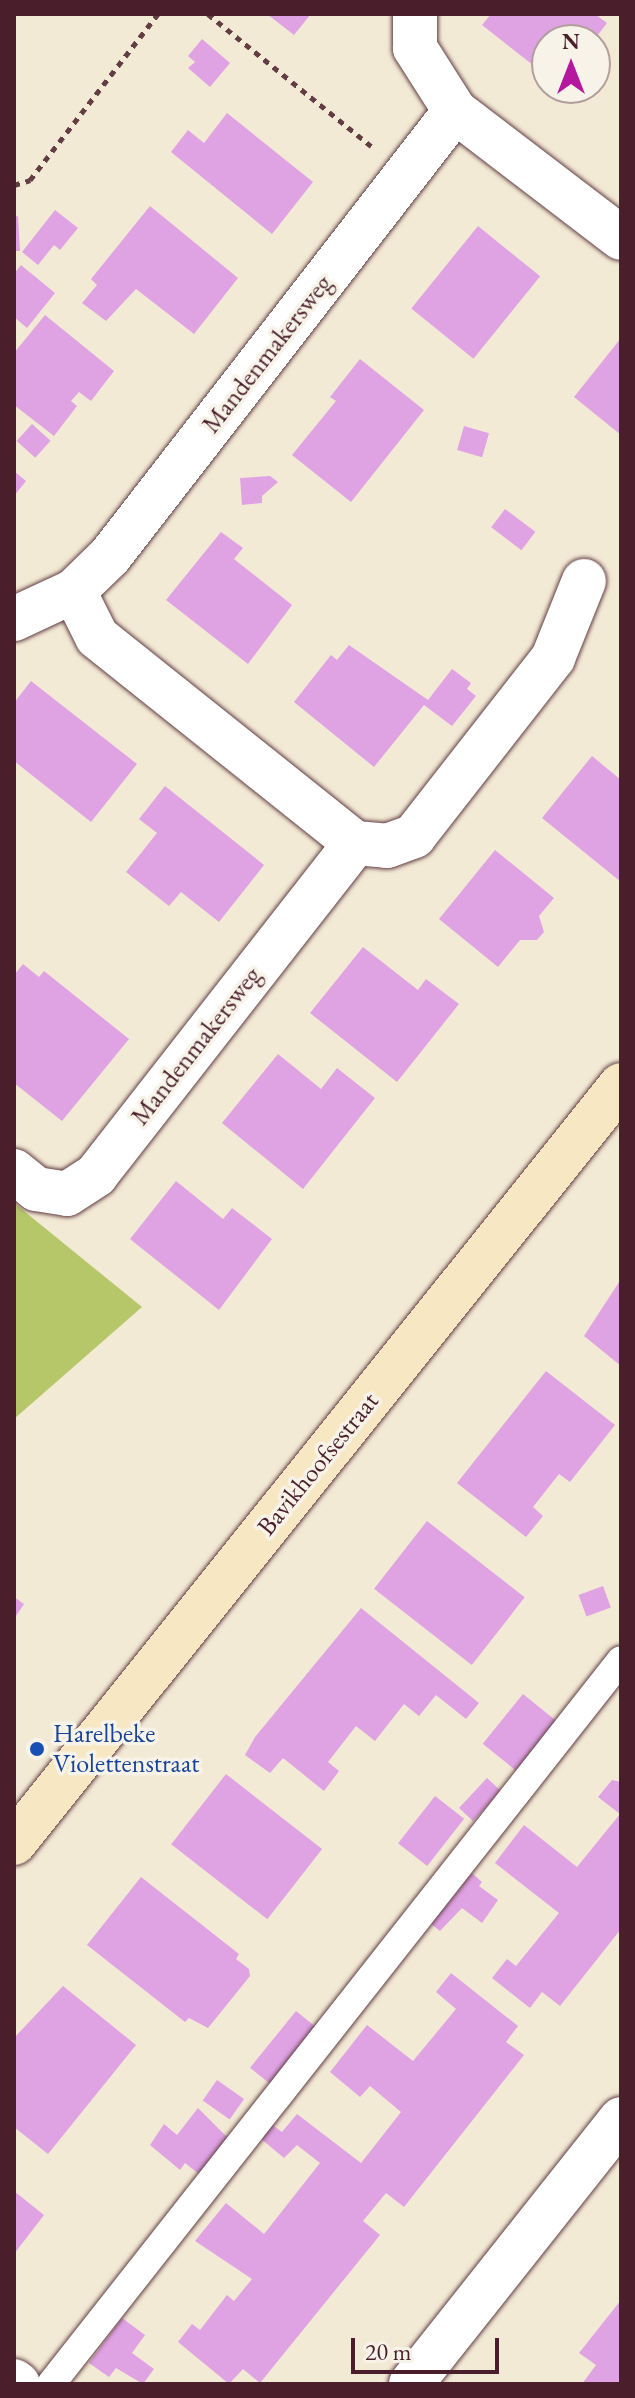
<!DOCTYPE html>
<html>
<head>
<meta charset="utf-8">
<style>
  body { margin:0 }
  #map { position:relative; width:635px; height:2398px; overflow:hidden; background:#f3ead5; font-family:"EB Garamond",serif }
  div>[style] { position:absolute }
  .green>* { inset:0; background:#b6c76a }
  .building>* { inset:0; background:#dfa3e4; transform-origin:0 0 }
  .path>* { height:5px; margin-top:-2.5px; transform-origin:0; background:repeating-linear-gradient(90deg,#633d44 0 6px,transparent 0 12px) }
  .roads { filter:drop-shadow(0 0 2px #633d44) drop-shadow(0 0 2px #633d44) }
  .lane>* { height:28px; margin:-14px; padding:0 14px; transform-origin:14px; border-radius:14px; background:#fff }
  .street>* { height:44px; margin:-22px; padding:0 22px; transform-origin:22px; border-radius:22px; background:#fff }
  .secondary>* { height:44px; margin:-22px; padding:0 22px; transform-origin:22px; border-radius:22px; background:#f7e8c3 }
  .dots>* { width:22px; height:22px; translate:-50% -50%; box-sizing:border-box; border:4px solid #f7f3e8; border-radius:50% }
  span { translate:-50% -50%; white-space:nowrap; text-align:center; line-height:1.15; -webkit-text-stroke:7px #f7f3e8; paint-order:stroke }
  .street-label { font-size:26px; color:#4a1f2b }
  .transit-label { font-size:26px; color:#164399 }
  .left { translate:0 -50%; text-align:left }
  .frame { position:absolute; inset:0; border:16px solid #4a1f2b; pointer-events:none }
  .north { position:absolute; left:531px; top:24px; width:80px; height:80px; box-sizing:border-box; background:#f7f3e8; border:2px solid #b29e9c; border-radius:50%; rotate:0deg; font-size:22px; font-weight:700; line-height:32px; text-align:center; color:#4a1f2b }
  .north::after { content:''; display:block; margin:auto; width:28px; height:36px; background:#b5179e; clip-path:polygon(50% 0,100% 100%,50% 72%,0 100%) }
  .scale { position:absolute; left:351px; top:2338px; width:148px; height:36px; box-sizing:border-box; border:4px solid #4a1f2b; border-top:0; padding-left:10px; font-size:24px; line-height:28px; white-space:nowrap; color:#4a1f2b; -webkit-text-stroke:6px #f7f3e8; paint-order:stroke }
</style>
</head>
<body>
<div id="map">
  <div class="green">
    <div style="clip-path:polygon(14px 1203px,142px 1307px,14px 1419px)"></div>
  </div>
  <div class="building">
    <div style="clip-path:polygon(267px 14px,311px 14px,294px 35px)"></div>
    <div style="clip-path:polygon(491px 14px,595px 14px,607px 23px,594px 40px,547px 40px,547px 76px,482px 25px)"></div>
    <div style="clip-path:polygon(202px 39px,230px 63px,210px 87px,188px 68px,195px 62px,188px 56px)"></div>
    <div style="clip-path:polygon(227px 113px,313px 182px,272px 234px,171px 152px,188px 130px,204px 143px)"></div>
    <div style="clip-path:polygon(150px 206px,238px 278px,194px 334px,136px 289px,106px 321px,82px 303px,97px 285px,91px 279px)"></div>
    <div style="clip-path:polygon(55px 210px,78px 228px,60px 250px,54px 245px,38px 265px,22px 252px)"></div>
    <div style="clip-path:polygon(18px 216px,20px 251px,14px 251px,14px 217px)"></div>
    <div style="left:478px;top:226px;width:80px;height:106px;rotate:39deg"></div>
    <div style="clip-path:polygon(21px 265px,55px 293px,27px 328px,14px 317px,14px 274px)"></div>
    <div style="clip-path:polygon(45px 315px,114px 371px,91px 401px,79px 392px,71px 401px,77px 406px,54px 436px,14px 405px,14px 353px)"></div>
    <div style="clip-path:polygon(621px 338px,621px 435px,574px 397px)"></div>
    <div style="clip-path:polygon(360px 359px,424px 410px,351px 502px,292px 455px,336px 401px,330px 397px)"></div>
    <div style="left:32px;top:424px;width:25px;height:23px;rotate:42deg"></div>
    <div style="left:464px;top:426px;width:26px;height:25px;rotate:16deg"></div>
    <div style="clip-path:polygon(14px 471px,26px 481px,14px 496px)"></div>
    <div style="clip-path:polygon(270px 476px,278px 482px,262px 496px,262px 503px,242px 505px,240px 478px)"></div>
    <div style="left:505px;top:509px;width:38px;height:23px;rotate:37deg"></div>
    <div style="clip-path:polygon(221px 532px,243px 548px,234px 559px,292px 605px,248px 664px,166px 600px)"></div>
    <div style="clip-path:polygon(349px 645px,428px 700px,452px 669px,471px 683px,467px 689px,476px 696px,452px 726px,424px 705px,374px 767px,294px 702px,331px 655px,337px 660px)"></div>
    <div style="clip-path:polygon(31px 681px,137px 764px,91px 822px,14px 761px,14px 703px)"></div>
    <div style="clip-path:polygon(592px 756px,621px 780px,621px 882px,542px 818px)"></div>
    <div style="clip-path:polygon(165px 786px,264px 865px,219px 922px,181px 892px,169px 906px,126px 872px,157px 833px,139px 819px)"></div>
    <div style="clip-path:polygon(495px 850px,554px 898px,539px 916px,544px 932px,537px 940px,520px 940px,498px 967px,439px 919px)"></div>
    <div style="clip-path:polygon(363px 947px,418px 990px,426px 979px,459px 1004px,397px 1082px,310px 1013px)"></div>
    <div style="clip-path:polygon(23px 964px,39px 977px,44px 971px,129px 1039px,62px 1121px,14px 1083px,14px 975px)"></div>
    <div style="clip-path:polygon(278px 1054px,321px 1089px,337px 1068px,375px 1098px,303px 1189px,222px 1123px)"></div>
    <div style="clip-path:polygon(176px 1181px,223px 1219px,232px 1208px,272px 1239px,219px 1310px,130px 1239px)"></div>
    <div style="clip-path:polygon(621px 1279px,621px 1366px,584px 1336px)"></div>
    <div style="clip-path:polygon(546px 1371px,615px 1425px,570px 1482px,559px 1474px,533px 1507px,543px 1516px,526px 1537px,457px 1483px)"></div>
    <div style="left:427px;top:1521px;width:124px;height:86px;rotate:38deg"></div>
    <div style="left:603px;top:1586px;width:23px;height:26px;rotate:70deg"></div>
    <div style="clip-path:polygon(14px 1597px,24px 1604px,14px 1619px)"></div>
    <div style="clip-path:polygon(361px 1608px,479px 1703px,466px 1719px,436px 1695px,419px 1716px,404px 1704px,375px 1741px,356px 1726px,328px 1762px,339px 1771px,324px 1791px,283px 1758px,270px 1773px,245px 1755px,255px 1737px)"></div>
    <div style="left:523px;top:1694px;width:45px;height:64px;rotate:39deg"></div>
    <div style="left:226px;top:1774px;width:122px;height:89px;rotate:38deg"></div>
    <div style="left:487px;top:1778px;width:19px;height:41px;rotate:43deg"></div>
    <div style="clip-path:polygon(612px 1780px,621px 1782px,621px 1929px,560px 2006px,542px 1992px,530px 2008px,492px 1978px,507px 1959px,516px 1966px,559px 1913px,495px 1863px,524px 1825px,577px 1867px,620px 1814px,598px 1797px)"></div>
    <div style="left:435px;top:1796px;width:37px;height:60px;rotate:38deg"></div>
    <div style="clip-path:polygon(472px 1873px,482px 1882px,479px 1886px,498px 1900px,482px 1923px,462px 1908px,440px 1931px,431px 1924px)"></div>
    <div style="clip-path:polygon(141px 1877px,239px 1954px,236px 1959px,249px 1969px,250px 1976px,208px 2028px,189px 2018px,185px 2022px,87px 1945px)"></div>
    <div style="clip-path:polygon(451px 1973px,518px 2026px,506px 2042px,524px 2055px,404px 2207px,386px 2193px,363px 2221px,380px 2235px,260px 2383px,243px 2369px,229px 2384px,178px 2342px,192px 2324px,200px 2330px,227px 2295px,234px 2301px,252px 2279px,195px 2241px,226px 2203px,264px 2234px,320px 2163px,297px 2145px,284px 2158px,260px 2138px,271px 2124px,282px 2132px,297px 2114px,361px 2163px,401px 2112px,370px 2086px,360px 2097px,330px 2072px,367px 2025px,413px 2061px,456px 2009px,436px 1992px)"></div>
    <div style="clip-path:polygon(63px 1986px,136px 2045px,48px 2154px,14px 2127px,14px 2038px)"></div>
    <div style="left:296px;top:2011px;width:26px;height:73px;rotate:39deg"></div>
    <div style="left:217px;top:2080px;width:33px;height:25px;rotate:35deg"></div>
    <div style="clip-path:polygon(198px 2108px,228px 2138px,199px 2174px,185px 2163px,180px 2170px,150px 2145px,164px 2124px,177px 2135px)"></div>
    <div style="clip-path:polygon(14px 2191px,44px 2215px,14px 2254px)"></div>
    <div style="clip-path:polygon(621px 2300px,621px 2384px,582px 2384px,596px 2365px,579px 2353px)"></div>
    <div style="clip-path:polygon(122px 2318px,145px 2335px,132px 2353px,154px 2369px,143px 2384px,116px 2368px,109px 2377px,89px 2363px)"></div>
  </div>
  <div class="path">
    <div style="left:208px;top:14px;width:210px;rotate:39deg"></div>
    <div style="left:14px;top:185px;width:17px;rotate:-17deg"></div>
    <div style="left:30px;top:180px;width:210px;rotate:-52.4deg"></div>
  </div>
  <div class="roads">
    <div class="lane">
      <div style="left:51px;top:2384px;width:921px;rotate:-51.79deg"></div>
    </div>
    <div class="street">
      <div style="left:455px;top:111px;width:209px;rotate:37.4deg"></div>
      <div style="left:74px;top:591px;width:51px;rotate:63.4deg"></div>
      <div style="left:97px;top:637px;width:330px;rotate:38.6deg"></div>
      <div style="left:14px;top:619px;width:66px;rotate:-25deg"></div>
      <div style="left:74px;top:591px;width:50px;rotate:-44.2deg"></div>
      <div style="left:110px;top:556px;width:563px;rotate:-52.21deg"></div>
      <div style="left:455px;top:111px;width:75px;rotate:-122.4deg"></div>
      <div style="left:415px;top:48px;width:34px;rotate:-90deg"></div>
      <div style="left:14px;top:1171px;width:28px;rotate:39deg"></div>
      <div style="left:36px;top:1189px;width:31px;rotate:9deg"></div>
      <div style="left:67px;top:1194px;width:35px;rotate:-33deg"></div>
      <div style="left:96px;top:1175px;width:421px;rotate:-52deg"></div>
      <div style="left:355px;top:843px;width:32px;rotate:5deg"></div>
      <div style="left:387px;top:846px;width:29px;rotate:-20deg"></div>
      <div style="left:414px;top:836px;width:226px;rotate:-52deg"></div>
      <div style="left:553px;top:658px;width:83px;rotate:-68.1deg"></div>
      <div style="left:14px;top:2381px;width:5px;rotate:37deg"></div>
      <div style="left:411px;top:2384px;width:338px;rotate:-51.6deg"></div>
    </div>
    <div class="secondary">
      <div style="left:14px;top:1843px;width:971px;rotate:-51.31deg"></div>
    </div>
  </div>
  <div class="dots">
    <div style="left:37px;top:1749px;background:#1a4fb4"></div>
  </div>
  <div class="street-label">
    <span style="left:267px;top:354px;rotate:-52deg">Mandenmakersweg</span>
    <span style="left:196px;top:1046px;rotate:-52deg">Mandenmakersweg</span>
    <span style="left:318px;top:1464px;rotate:-51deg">Bavikhoofsestraat</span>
  </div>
  <div class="transit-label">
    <span class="left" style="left:53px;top:1749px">Harelbeke<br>Violettenstraat</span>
  </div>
  <div class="frame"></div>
  <div class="north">N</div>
  <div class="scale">20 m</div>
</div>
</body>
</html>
